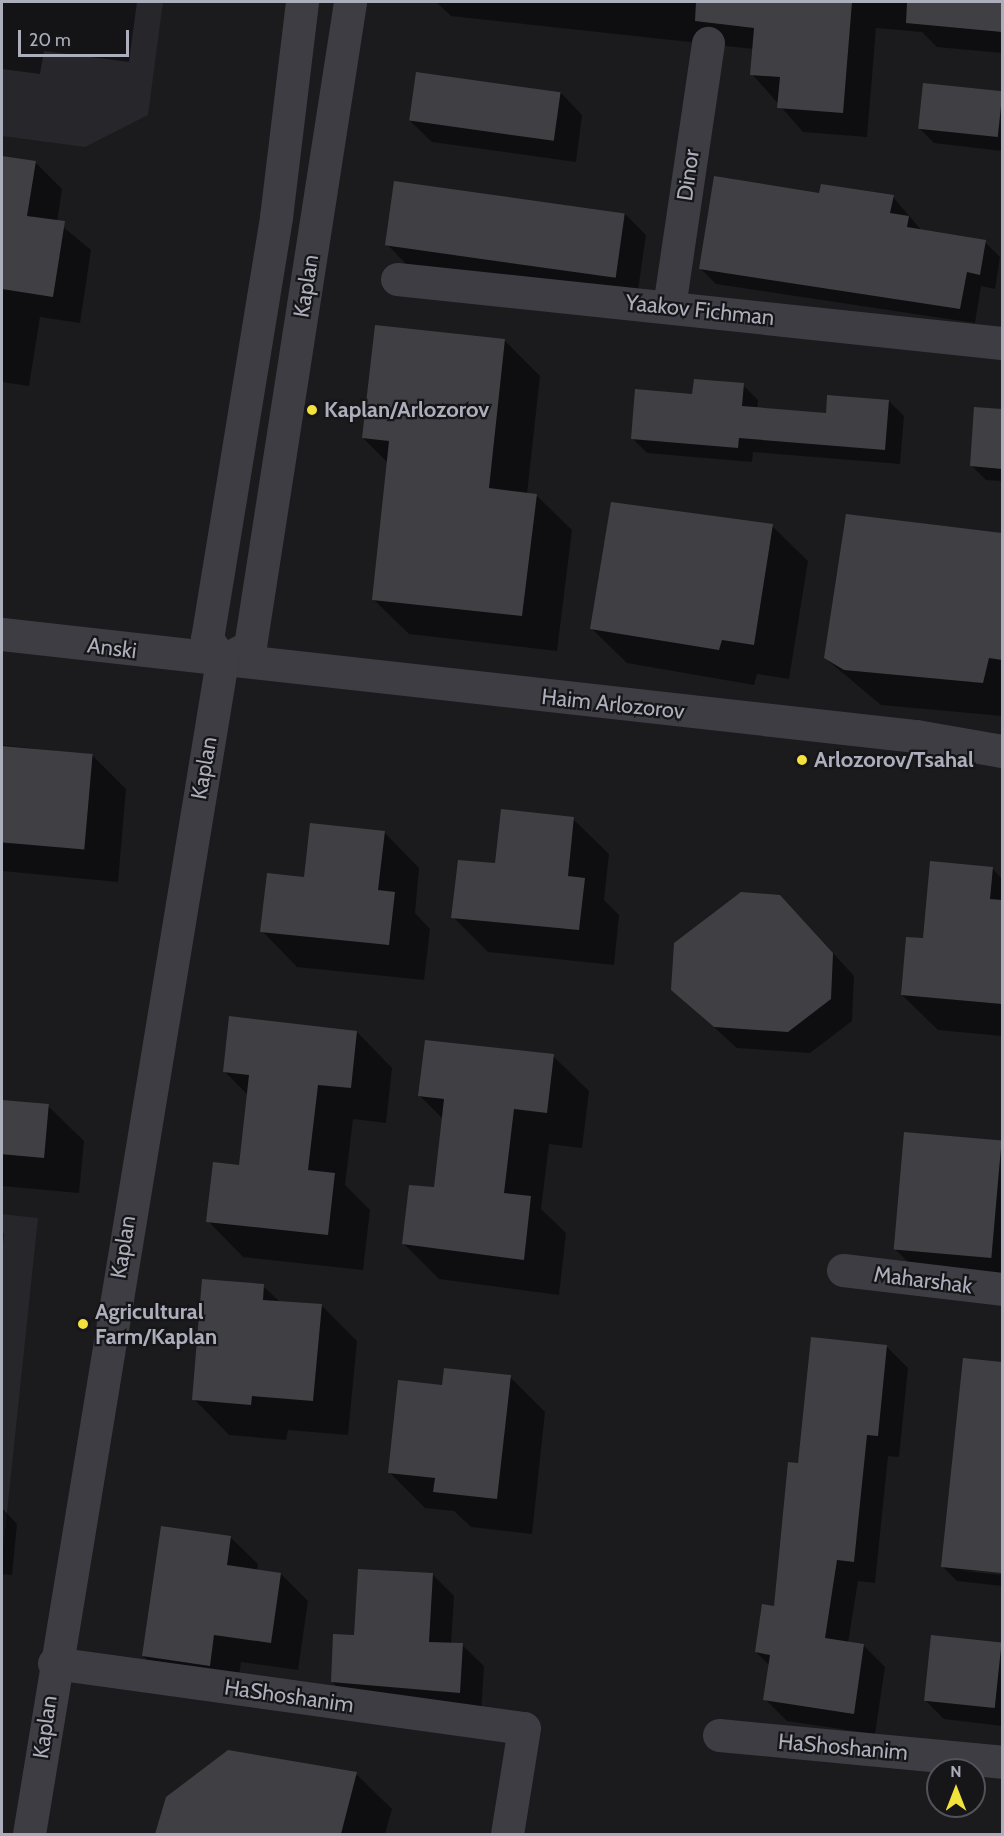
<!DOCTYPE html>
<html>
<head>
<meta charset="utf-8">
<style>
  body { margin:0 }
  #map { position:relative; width:1004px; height:1836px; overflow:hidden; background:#1b1a1d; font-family:Cabin,sans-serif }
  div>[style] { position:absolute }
  .built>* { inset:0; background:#27262a }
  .shadow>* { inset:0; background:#0007 }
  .building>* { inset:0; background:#403f44; transform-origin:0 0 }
  .minor>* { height:33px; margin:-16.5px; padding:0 16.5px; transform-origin:16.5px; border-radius:16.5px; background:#3e3d44 }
  .dots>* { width:16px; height:16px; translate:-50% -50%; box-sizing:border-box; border:3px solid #161518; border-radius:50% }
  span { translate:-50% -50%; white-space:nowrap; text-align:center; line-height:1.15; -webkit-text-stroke:4.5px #161518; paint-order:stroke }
  .street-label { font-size:22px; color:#adaebc }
  .poi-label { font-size:22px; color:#adaebc; font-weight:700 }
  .left { translate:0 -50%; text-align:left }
  .frame { position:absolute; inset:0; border:3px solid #adaebc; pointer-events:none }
  .north { position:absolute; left:926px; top:1758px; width:60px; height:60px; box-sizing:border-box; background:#161518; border:2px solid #52525a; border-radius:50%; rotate:0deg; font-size:16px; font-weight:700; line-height:24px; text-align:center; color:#adaebc }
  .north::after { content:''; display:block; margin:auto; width:21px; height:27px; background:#f3e23b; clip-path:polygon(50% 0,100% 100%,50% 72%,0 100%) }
  .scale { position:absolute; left:18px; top:30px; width:111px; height:27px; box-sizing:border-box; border:3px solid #adaebc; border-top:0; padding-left:8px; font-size:18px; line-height:21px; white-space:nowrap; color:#adaebc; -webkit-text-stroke:4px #161518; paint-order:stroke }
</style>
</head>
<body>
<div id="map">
  <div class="built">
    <div style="clip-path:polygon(2px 2px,163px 2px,148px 115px,85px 147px,2px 136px)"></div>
    <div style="clip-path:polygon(2px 1214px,38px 1218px,2px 1560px)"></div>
  </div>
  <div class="shadow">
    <div style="clip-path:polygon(2px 2px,137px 2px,129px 62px,44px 51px,40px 74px,2px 69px)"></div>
    <div style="clip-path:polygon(436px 2px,1002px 2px,1002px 53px,937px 47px,922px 32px,876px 28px,867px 137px,803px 132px,752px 74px,754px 49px,451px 16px)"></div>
    <div style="clip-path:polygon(925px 84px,1002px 94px,1002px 151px,934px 143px,919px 128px)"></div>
    <div style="clip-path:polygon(561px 93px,582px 115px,576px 162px,432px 142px,410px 121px)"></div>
    <div style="clip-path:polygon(2px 157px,35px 162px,62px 189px,57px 222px,91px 250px,80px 323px,40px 317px,29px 386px,2px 382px)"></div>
    <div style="clip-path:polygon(820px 194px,893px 197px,922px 231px,985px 242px,1000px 257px,995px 289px,981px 286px,975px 323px,716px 284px,701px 269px)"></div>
    <div style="clip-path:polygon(624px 213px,646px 235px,637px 297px,408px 266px,387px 244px)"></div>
    <div style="clip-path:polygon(504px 340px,540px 376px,527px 494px,536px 495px,572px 530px,557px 651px,409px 634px,373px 599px,388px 463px,363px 438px)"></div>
    <div style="clip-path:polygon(743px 385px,758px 400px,757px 409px,828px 414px,889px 401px,904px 416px,900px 464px,753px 452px,752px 462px,647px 453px,632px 438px)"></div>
    <div style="clip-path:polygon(976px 408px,1002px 411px,1002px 481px,986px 480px,971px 465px)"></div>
    <div style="clip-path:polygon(772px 526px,808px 561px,789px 679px,757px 674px,754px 685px,627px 663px,591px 628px)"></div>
    <div style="clip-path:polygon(911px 536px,1002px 548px,1002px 716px,881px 705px,825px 658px)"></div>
    <div style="clip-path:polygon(2px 745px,92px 755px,126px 789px,118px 882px,2px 871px)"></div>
    <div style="clip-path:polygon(573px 819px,609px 854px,604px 900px,619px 915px,614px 965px,488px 952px,453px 917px)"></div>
    <div style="clip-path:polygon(384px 832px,419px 868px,415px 913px,430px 929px,424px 980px,297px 967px,262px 931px,305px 879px)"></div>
    <div style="clip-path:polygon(992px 868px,1002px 879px,1002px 1036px,938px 1030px,902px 995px)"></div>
    <div style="clip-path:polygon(802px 919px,854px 976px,852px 1021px,810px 1053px,737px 1048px,673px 990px)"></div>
    <div style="clip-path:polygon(357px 1032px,392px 1068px,386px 1123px,353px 1119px,345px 1185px,370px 1210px,363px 1270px,243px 1257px,208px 1221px,240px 1166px,248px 1095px,225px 1072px)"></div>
    <div style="clip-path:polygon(553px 1056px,589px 1091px,582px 1148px,549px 1144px,541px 1209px,566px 1233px,559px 1295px,439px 1279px,403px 1243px,435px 1189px,443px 1119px,420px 1096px)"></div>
    <div style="clip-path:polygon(2px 1101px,48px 1106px,84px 1141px,79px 1193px,2px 1186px)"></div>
    <div style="clip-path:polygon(905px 1134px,1002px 1142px,1002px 1292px,931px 1285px,895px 1249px)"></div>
    <div style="clip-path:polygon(2px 1231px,4px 1234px,2px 1255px)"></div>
    <div style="clip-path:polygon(263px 1286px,280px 1302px,321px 1305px,357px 1341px,348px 1435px,288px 1430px,286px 1440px,229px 1435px,194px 1399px)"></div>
    <div style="clip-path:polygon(887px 1347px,908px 1368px,899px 1457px,888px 1456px,875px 1583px,858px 1581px,848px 1643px,863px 1645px,885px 1667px,875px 1734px,787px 1721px,765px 1699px,770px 1666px,756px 1652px,775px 1607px,799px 1464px)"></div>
    <div style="clip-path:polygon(965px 1359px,1002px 1364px,1002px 1572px,957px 1570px,1002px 1575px,1002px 1586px,957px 1581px,942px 1566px)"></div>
    <div style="clip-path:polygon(510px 1377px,545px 1412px,532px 1534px,471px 1527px,454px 1511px,425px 1508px,389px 1472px,444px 1386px)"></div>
    <div style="clip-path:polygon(2px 1508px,17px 1524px,12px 1575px,2px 1574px)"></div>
    <div style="clip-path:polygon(230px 1537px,258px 1564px,257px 1570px,281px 1574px,308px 1601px,298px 1670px,241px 1662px,237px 1692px,170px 1683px,143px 1656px)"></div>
    <div style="clip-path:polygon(432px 1574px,454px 1596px,451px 1644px,462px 1645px,484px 1666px,481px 1714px,354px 1703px,332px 1682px,356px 1636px)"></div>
    <div style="clip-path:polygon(933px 1636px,1002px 1643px,1002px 1726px,944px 1719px,926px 1701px)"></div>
    <div style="clip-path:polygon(356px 1774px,392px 1809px,385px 1834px,156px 1834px,168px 1798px)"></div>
  </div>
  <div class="building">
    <div style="clip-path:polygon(696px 2px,852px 2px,843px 113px,777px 108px,780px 77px,750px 75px,754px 28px,695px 21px)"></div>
    <div style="clip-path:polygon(907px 2px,1002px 2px,1002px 32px,906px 23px)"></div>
    <div style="left:416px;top:72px;width:146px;height:49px;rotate:8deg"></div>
    <div style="left:923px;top:83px;width:80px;height:46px;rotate:6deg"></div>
    <div style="clip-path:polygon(2px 156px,36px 161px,27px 216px,65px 221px,53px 297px,2px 289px)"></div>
    <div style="clip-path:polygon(714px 176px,819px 193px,821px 184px,894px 195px,890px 213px,909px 216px,907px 227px,986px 240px,980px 275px,967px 272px,960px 309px,699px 269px)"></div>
    <div style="left:394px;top:181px;width:233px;height:65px;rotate:8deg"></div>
    <div style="clip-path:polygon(375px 325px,505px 339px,489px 488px,537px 494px,522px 616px,372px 600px,389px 441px,362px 438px)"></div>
    <div style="clip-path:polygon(694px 379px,744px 383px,742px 406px,826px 413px,827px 395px,889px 400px,885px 450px,739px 438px,738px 448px,631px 439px,635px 389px,692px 394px)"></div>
    <div style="clip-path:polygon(974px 407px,1002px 409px,1002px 469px,970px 466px)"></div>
    <div style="clip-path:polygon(611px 502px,773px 524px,754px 645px,722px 640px,719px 650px,590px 629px)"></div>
    <div style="clip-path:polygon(846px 514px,1002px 533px,1002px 660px,989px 658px,983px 683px,844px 670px,824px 658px)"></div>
    <div style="left:2px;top:746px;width:91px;height:96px;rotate:5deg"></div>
    <div style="clip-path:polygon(501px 809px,574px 817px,568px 876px,585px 878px,579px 930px,451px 918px,458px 860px,495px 863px)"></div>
    <div style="clip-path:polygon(310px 823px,385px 831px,378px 890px,395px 892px,389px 945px,260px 932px,267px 873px,304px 877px)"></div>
    <div style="clip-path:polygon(930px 861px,993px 867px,990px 899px,1002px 900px,1002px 1004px,901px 995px,906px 937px,923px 938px)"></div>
    <div style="clip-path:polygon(741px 892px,780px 895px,833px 953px,831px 999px,788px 1032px,714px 1027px,671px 990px,674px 943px)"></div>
    <div style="clip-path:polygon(229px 1016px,357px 1031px,351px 1088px,318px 1085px,308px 1170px,335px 1173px,328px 1235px,206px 1222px,213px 1162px,239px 1165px,249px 1075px,223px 1072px)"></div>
    <div style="clip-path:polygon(425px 1040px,554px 1054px,547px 1113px,514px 1109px,504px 1193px,531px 1196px,524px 1260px,402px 1244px,409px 1185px,434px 1187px,444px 1099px,418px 1096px)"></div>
    <div style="left:2px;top:1100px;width:47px;height:54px;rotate:5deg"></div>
    <div style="left:904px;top:1132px;width:98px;height:118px;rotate:5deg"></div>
    <div style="clip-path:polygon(202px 1279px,264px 1284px,263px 1300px,322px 1304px,313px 1401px,252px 1396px,251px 1405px,192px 1400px)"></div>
    <div style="clip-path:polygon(811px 1337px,887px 1345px,878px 1436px,867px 1435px,854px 1562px,837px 1560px,825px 1638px,864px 1644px,854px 1714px,763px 1700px,770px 1655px,755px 1652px,762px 1604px,774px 1606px,788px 1462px,798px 1463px)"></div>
    <div style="clip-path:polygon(963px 1358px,1002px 1362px,1002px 1573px,941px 1567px)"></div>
    <div style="clip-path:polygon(444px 1368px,511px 1375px,497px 1499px,433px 1492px,435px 1478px,388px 1473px,398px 1380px,442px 1385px)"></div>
    <div style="clip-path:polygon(161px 1526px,231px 1536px,227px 1565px,281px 1573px,271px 1643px,214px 1635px,210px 1666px,142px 1656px)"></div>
    <div style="clip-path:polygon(358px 1569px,433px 1573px,429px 1642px,463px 1643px,460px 1693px,331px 1682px,333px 1634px,354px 1635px)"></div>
    <div style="left:931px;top:1635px;width:71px;height:66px;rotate:6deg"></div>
    <div style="clip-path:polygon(228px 1750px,357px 1772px,341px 1834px,155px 1834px,166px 1797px)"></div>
  </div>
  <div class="minor">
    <div style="left:397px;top:279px;width:608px;rotate:6.04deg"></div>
    <div style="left:669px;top:307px;width:267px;rotate:-81.6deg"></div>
    <div style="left:2px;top:634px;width:920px;rotate:6.37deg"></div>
    <div style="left:916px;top:736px;width:87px;rotate:9.9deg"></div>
    <div style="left:222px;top:661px;width:32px;rotate:-28deg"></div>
    <div style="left:250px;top:646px;width:652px;rotate:-81.17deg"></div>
    <div style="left:843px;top:1270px;width:160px;rotate:6.8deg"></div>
    <div style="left:54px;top:1663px;width:474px;rotate:7.9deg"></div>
    <div style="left:524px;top:1728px;width:107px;rotate:99.1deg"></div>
    <div style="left:719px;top:1735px;width:284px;rotate:5.4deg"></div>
    <div style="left:29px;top:1834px;width:1189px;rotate:-80.66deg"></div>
    <div style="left:222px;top:661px;width:27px;rotate:-124deg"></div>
    <div style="left:207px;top:639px;width:428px;rotate:-80.7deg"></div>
    <div style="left:276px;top:217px;width:217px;rotate:-83.1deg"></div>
  </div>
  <div class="dots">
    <div style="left:312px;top:410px;background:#f3e23b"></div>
    <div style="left:802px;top:760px;background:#f3e23b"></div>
    <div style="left:83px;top:1324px;background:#f3e23b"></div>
  </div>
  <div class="street-label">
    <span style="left:688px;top:175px;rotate:-82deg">Dinor</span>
    <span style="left:306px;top:286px;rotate:-81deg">Kaplan</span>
    <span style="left:700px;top:310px;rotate:6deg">Yaakov Fichman</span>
    <span style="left:112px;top:648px;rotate:7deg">Anski</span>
    <span style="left:613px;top:704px;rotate:6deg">Haim Arlozorov</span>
    <span style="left:204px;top:768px;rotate:-80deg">Kaplan</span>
    <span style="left:123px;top:1247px;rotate:-81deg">Kaplan</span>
    <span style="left:923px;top:1280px;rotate:7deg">Maharshak</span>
    <span style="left:289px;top:1696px;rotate:8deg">HaShoshanim</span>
    <span style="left:45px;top:1727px;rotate:-82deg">Kaplan</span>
    <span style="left:843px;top:1747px;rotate:5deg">HaShoshanim</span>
  </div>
  <div class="poi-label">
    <span class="left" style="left:324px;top:410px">Kaplan/Arlozorov</span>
    <span class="left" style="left:814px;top:760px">Arlozorov/Tsahal</span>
    <span class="left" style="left:95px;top:1324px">Agricultural<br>Farm/Kaplan</span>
  </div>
  <div class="frame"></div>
  <div class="north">N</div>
  <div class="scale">20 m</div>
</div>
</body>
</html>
